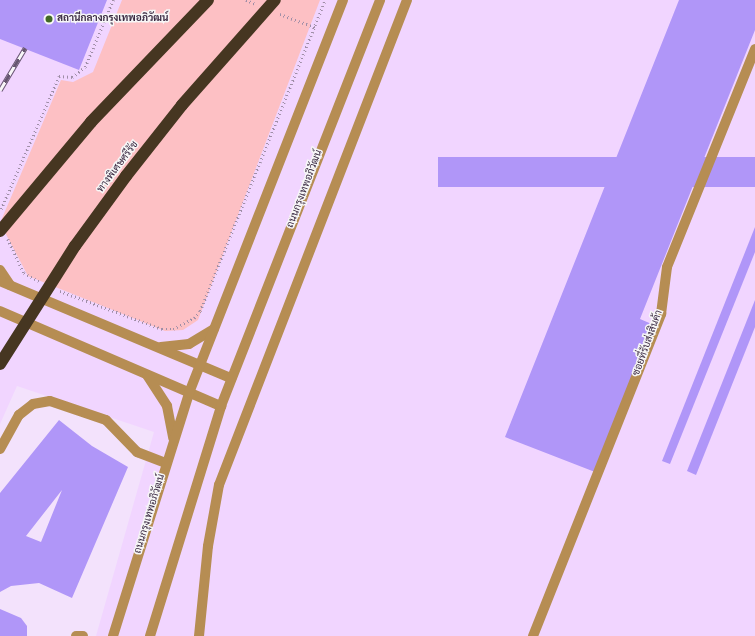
<!DOCTYPE html>
<html>
<head>
<meta charset="utf-8">
<style>
  body { margin:0 }
  #map { position:relative; width:755px; height:636px; overflow:hidden; background:#f3e2fc; font-family:Bitter,Sarabun,serif }
  div>[style] { position:absolute }
  .built>* { inset:0; background:#f1d5ff }
  .green>* { inset:0; background:#fdc0c4 }
  .building>* { inset:0; background:#b096f8; transform-origin:0 0 }
  .path>* { height:2.5px; margin-top:-1.25px; transform-origin:0; background:repeating-linear-gradient(90deg,#9f8ea7 0 1px,transparent 0 4px) }
  .minor>* { height:10px; margin:-5px; padding:0 5px; transform-origin:5px; border-radius:5px; background:#b68d53 }
  .highway>* { height:12px; margin:-6px; padding:0 6px; transform-origin:6px; border-radius:6px; background:#463621 }
  .rail>* { height:4.5px; margin-top:-2.25px; transform-origin:0; background:repeating-linear-gradient(90deg,#f7f7f7 0 9px,#675670 0 18px); box-sizing:border-box; border-block:1px solid #675670 }
  .dots>* { width:11px; height:11px; translate:-50% -50%; box-sizing:border-box; border:2px solid #f7f7f7; border-radius:50% }
  span { translate:-50% -50%; white-space:nowrap; text-align:center; line-height:1.15; -webkit-text-stroke:3px #f7f7f7; paint-order:stroke }
  .poi-label { font-size:10px; color:#3a2942; font-weight:700 }
  .left { translate:0 -50%; text-align:left }
  .street-label { font-size:10px; color:#3a2942 }
</style>
</head>
<body>
<div id="map">
  <div class="built">
    <div style="clip-path:polygon(0 0,755px 0,755px 636px,96px 636px,154px 432px,17px 386px,0 424px)"></div>
  </div>
  <div class="green">
    <div style="clip-path:polygon(122px 0,320px 0,198px 320px,183px 330px,165px 331px,28px 276px,0 223px,61px 80px,73px 82px,93px 72px)"></div>
  </div>
  <div class="building">
    <div style="clip-path:polygon(0 0,107px 0,79px 70px,0 39px)"></div>
    <div style="clip-path:polygon(679px 0,755px 0,755px 30px,640px 319px,654px 325px,595px 472px,505px 437px)"></div>
    <div style="left:755px;top:157px;width:30px;height:317px;rotate:90deg"></div>
    <div style="clip-path:polygon(755px 227px,755px 252px,670px 464px,662px 461px)"></div>
    <div style="clip-path:polygon(755px 300px,755px 327px,696px 475px,687px 471px)"></div>
    <div style="clip-path:polygon(evenodd,59px 420px,92px 446px,128px 467px,72px 598px,39px 583px,11px 586px,0 592px,0 493px,59px 420px,62px 490px,41px 542px,26px 536px,62px 490px)"></div>
    <div style="clip-path:polygon(0 609px,21px 618px,27px 626px,27px 636px,0 636px)"></div>
  </div>
  <div class="path">
    <div style="left:246px;top:0;width:11px;rotate:22deg"></div>
    <div style="left:280px;top:14px;width:39px;rotate:21deg"></div>
    <div style="left:1px;top:209px;width:145px;rotate:-66.4deg"></div>
    <div style="left:59px;top:76px;width:13px;rotate:4deg"></div>
    <div style="left:72px;top:77px;width:16px;rotate:-38deg"></div>
    <div style="left:85px;top:67px;width:73px;rotate:-67.3deg"></div>
    <div style="left:8px;top:239px;width:38px;rotate:65deg"></div>
    <div style="left:24px;top:273px;width:17px;rotate:28deg"></div>
    <div style="left:60px;top:291px;width:109px;rotate:20.4deg"></div>
    <div style="left:162px;top:329px;width:11px"></div>
    <div style="left:173px;top:329px;width:24px;rotate:-28deg"></div>
    <div style="left:194px;top:318px;width:9px;rotate:-49deg"></div>
    <div style="left:200px;top:311px;width:335px;rotate:-68.1deg"></div>
  </div>
  <div class="minor">
    <div style="left:0;top:270px;width:18px;rotate:56deg"></div>
    <div style="left:0;top:281px;width:251px;rotate:22.8deg"></div>
    <div style="left:0;top:311px;width:241px;rotate:23.3deg"></div>
    <div style="left:161px;top:347px;width:28px;rotate:-6deg"></div>
    <div style="left:189px;top:344px;width:29px;rotate:-31deg"></div>
    <div style="left:147px;top:375px;width:37px;rotate:57deg"></div>
    <div style="left:167px;top:406px;width:33px;rotate:79deg"></div>
    <div style="left:0;top:449px;width:39px;rotate:-61deg"></div>
    <div style="left:19px;top:415px;width:18px;rotate:-38deg"></div>
    <div style="left:33px;top:404px;width:17px;rotate:-10deg"></div>
    <div style="left:50px;top:401px;width:59px;rotate:18.7deg"></div>
    <div style="left:106px;top:420px;width:45px;rotate:45.9deg"></div>
    <div style="left:137px;top:452px;width:31px;rotate:21deg"></div>
    <div style="left:76px;top:636px;width:7px"></div>
    <div style="left:113px;top:636px;width:255px;rotate:-72.6deg"></div>
    <div style="left:189px;top:393px;width:422px;rotate:-68.6deg"></div>
    <div style="left:150px;top:636px;width:241px;rotate:-72.8deg"></div>
    <div style="left:221px;top:406px;width:436px;rotate:-68.6deg"></div>
    <div style="left:199px;top:636px;width:90px;rotate:-84.3deg"></div>
    <div style="left:208px;top:546px;width:62px;rotate:-79.8deg"></div>
    <div style="left:219px;top:485px;width:520px;rotate:-68.81deg"></div>
    <div style="left:533px;top:636px;width:347px;rotate:-68.3deg"></div>
    <div style="left:661px;top:314px;width:47px;rotate:-82.7deg"></div>
    <div style="left:667px;top:267px;width:235px;rotate:-68deg"></div>
  </div>
  <div class="highway">
    <div style="left:0;top:231px;width:142px;rotate:-50.1deg"></div>
    <div style="left:91px;top:122px;width:169px;rotate:-46.2deg"></div>
    <div style="left:0;top:364px;width:140px;rotate:-57.6deg"></div>
    <div style="left:75px;top:246px;width:87px;rotate:-53.9deg"></div>
    <div style="left:126px;top:176px;width:90px;rotate:-51.7deg"></div>
    <div style="left:182px;top:105px;width:140px;rotate:-48.5deg"></div>
  </div>
  <div class="rail">
    <div style="left:0;top:90px;width:49px;rotate:-59.2deg"></div>
  </div>
  <div class="dots">
    <div style="left:49px;top:19px;background:#416925"></div>
  </div>
  <div class="poi-label">
    <span class="left" style="left:57px;top:19px">สถานีกลางกรุงเทพอภิวัฒน์</span>
  </div>
  <div class="street-label">
    <span style="left:118px;top:167px;rotate:-53deg">ทางพิเศษศรีรัช</span>
    <span style="left:305px;top:189px;rotate:-69deg">ถนนกรุงเทพอภิวัฒน์</span>
    <span style="left:648px;top:343px;rotate:-70deg">ซอยที่รับส่งสินค้า</span>
    <span style="left:150px;top:514px;rotate:-73deg">ถนนกรุงเทพอภิวัฒน์</span>
  </div>
</div>
</body>
</html>
